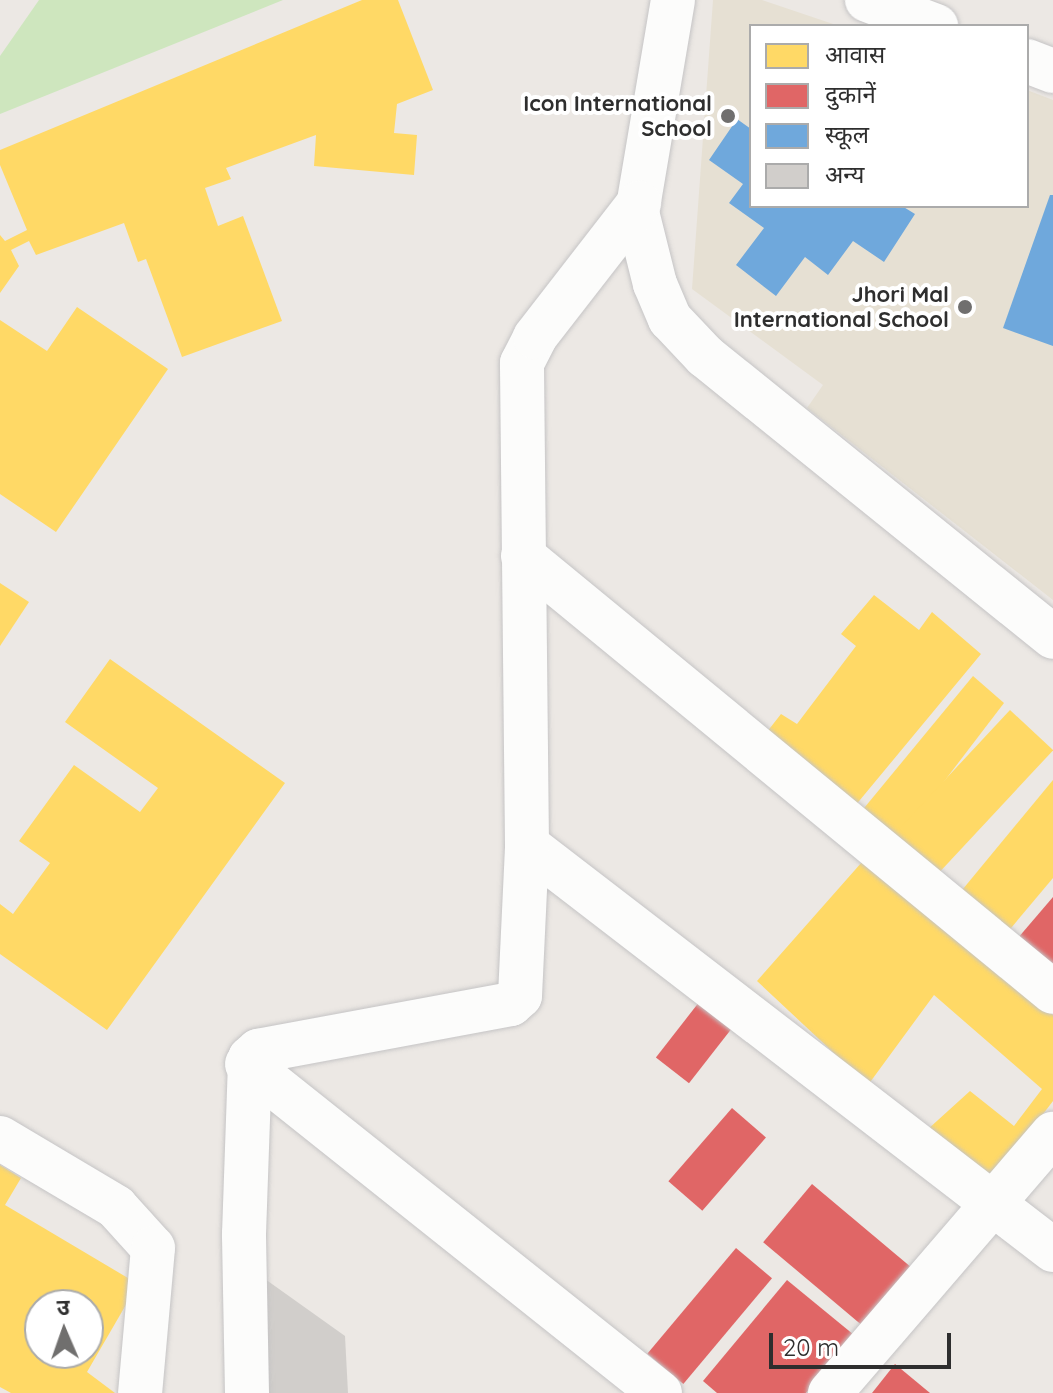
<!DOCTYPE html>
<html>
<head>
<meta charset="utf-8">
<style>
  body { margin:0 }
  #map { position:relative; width:1053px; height:1393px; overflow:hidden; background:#ece8e4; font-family:Quicksand,"Noto Sans Devanagari",sans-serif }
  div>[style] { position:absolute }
  .education>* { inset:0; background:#e6e0d3 }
  .green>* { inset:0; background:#cee6be }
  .homes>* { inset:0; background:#ffd966; transform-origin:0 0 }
  .shops>* { inset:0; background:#e06666; transform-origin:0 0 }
  .schools>* { inset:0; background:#6fa8dc }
  .building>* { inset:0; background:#d1cecb }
  .roads { filter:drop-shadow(0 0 2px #c5c4c5) drop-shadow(0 0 2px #c5c4c5) }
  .minor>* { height:44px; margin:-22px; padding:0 22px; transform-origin:22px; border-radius:22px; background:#fcfcfb }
  .dots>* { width:22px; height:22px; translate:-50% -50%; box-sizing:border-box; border:4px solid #fff; border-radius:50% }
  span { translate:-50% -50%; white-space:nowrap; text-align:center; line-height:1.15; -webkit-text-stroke:8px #fff; paint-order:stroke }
  .poi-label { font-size:22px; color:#2e2e2e; font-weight:700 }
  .right { translate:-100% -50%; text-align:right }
  .legend { position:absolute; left:749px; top:24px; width:280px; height:184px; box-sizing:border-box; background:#fff; border:2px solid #ababab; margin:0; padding:10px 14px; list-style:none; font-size:24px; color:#2e2e2e }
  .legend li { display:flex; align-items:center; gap:16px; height:40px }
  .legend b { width:40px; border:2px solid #ababab }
  .north { position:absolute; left:24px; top:1289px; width:80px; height:80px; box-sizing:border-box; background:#fff; border:2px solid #ababab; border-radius:50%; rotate:358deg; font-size:22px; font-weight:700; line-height:32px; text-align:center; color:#2e2e2e }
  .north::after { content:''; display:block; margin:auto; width:28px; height:36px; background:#706f6e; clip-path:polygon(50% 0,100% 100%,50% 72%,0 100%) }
  .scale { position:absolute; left:769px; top:1333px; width:182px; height:36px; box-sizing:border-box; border:4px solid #2e2e2e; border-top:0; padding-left:10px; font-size:24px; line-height:28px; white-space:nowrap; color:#2e2e2e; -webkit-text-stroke:6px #fff; paint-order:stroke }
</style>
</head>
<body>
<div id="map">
  <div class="education">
    <div style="clip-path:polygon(713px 0,762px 0,839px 26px,751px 26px,751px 206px,1027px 206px,1027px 90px,1053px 100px,1053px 600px,807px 408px,823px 385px,692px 289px)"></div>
  </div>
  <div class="green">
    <div style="clip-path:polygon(39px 0,283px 0,0 114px,0 56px)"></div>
  </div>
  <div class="homes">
    <div style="clip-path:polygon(362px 0,398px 0,433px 90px,397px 104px,394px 133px,417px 135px,414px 175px,314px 166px,316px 135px,226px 168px,231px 179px,205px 188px,218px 226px,243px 216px,282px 321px,182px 357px,146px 259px,138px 262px,124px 223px,36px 255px,29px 241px,11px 250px,19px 266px,0 293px,0 235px,5px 241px,27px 230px,0 165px,0 150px)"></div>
    <div style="clip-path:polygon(77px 307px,168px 369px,56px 532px,0 494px,0 320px,47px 351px)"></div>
    <div style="clip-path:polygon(0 583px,29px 602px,0 646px)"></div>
    <div style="clip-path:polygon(874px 595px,919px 630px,932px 612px,981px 654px,850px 812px,759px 742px,781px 714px,797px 724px,856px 646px,841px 634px)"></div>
    <div style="clip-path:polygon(110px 659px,285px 783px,107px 1030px,0 954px,0 904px,13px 914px,50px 863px,19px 841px,74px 765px,140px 812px,158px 788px,65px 722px)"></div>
    <div style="clip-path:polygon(973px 676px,1004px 703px,897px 843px,860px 813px)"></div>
    <div style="left:1010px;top:710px;width:59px;height:177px;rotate:43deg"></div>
    <div style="clip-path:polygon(1053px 780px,1053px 878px,1006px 934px,958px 895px)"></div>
    <div style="clip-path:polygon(862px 862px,1053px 1015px,1053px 1101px,992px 1181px,927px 1130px,970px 1091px,1014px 1126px,1042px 1089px,934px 995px,868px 1085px,757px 981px)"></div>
    <div style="clip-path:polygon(evenodd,0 1165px,21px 1178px,5px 1205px,138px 1284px,87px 1372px,115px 1393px,11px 1393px,0 1387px,0 1165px,40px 1305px,88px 1305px,88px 1353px,40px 1353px,40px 1305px)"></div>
  </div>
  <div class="shops">
    <div style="clip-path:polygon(1053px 897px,1053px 980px,1012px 945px)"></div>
    <div style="left:707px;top:992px;width:42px;height:83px;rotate:38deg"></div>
    <div style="left:732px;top:1108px;width:45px;height:97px;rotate:41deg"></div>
    <div style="left:812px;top:1184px;width:129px;height:76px;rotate:40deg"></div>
    <div style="left:736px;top:1248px;width:47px;height:138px;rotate:40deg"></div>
    <div style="clip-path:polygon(787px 1280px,854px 1335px,806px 1393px,717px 1393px,703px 1381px)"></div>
    <div style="clip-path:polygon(895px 1364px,930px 1393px,872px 1393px)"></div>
  </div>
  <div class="schools">
    <div style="clip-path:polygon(737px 119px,751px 129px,751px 206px,902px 206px,915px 214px,884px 262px,853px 241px,828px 275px,805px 257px,776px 296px,736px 265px,764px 228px,729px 203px,743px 184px,709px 160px)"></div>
    <div style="clip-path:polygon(1050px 195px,1053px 195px,1053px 346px,1003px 328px)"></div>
  </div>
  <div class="building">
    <div style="clip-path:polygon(265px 1279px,345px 1336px,348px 1393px,268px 1393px)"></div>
  </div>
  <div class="roads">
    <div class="minor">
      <div style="left:673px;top:0;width:215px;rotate:99.6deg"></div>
      <div style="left:637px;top:212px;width:74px;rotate:76deg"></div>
      <div style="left:655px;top:284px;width:38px;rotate:67deg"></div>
      <div style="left:670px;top:319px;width:51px;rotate:46.6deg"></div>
      <div style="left:705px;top:356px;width:447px;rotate:38.9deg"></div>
      <div style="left:867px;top:0;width:74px;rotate:20.6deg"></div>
      <div style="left:1027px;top:61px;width:28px;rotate:21deg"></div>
      <div style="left:523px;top:556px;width:686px;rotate:39.44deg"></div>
      <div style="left:527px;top:845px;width:664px;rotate:37.59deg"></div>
      <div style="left:247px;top:1064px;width:528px;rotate:38.54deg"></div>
      <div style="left:0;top:1138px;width:135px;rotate:30.7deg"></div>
      <div style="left:116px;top:1207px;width:55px;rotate:47.9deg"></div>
      <div style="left:153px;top:1248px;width:146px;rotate:95.1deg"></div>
      <div style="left:247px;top:1393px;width:159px;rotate:-91.1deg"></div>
      <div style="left:244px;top:1234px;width:176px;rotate:-88deg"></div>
      <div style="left:250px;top:1058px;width:11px;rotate:-41deg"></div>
      <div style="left:258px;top:1051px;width:257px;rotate:-10.5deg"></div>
      <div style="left:511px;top:1004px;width:12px;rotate:-42deg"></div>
      <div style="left:520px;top:996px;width:151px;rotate:-87.3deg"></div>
      <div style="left:527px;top:845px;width:482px;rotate:-90.6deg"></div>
      <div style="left:522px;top:363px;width:29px;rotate:-63deg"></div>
      <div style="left:535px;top:337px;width:170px;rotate:-52.2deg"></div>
      <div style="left:830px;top:1393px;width:342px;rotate:-49.3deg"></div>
    </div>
  </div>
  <div class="dots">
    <div style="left:728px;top:116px;background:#706f6e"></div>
    <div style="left:965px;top:307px;background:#706f6e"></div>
  </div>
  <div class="poi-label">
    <span class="right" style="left:712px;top:116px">Icon International<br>School</span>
    <span class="right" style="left:949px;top:307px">Jhori Mal<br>International School</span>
  </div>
  <ul class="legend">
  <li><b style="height:22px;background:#ffd966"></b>आवास</li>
  <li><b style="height:22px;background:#e06666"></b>दुकानें</li>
  <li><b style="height:22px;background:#6fa8dc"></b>स्कूल</li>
  <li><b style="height:22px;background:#d1cecb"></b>अन्य</li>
  </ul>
  <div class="north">उ</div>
  <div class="scale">20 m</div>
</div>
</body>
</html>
